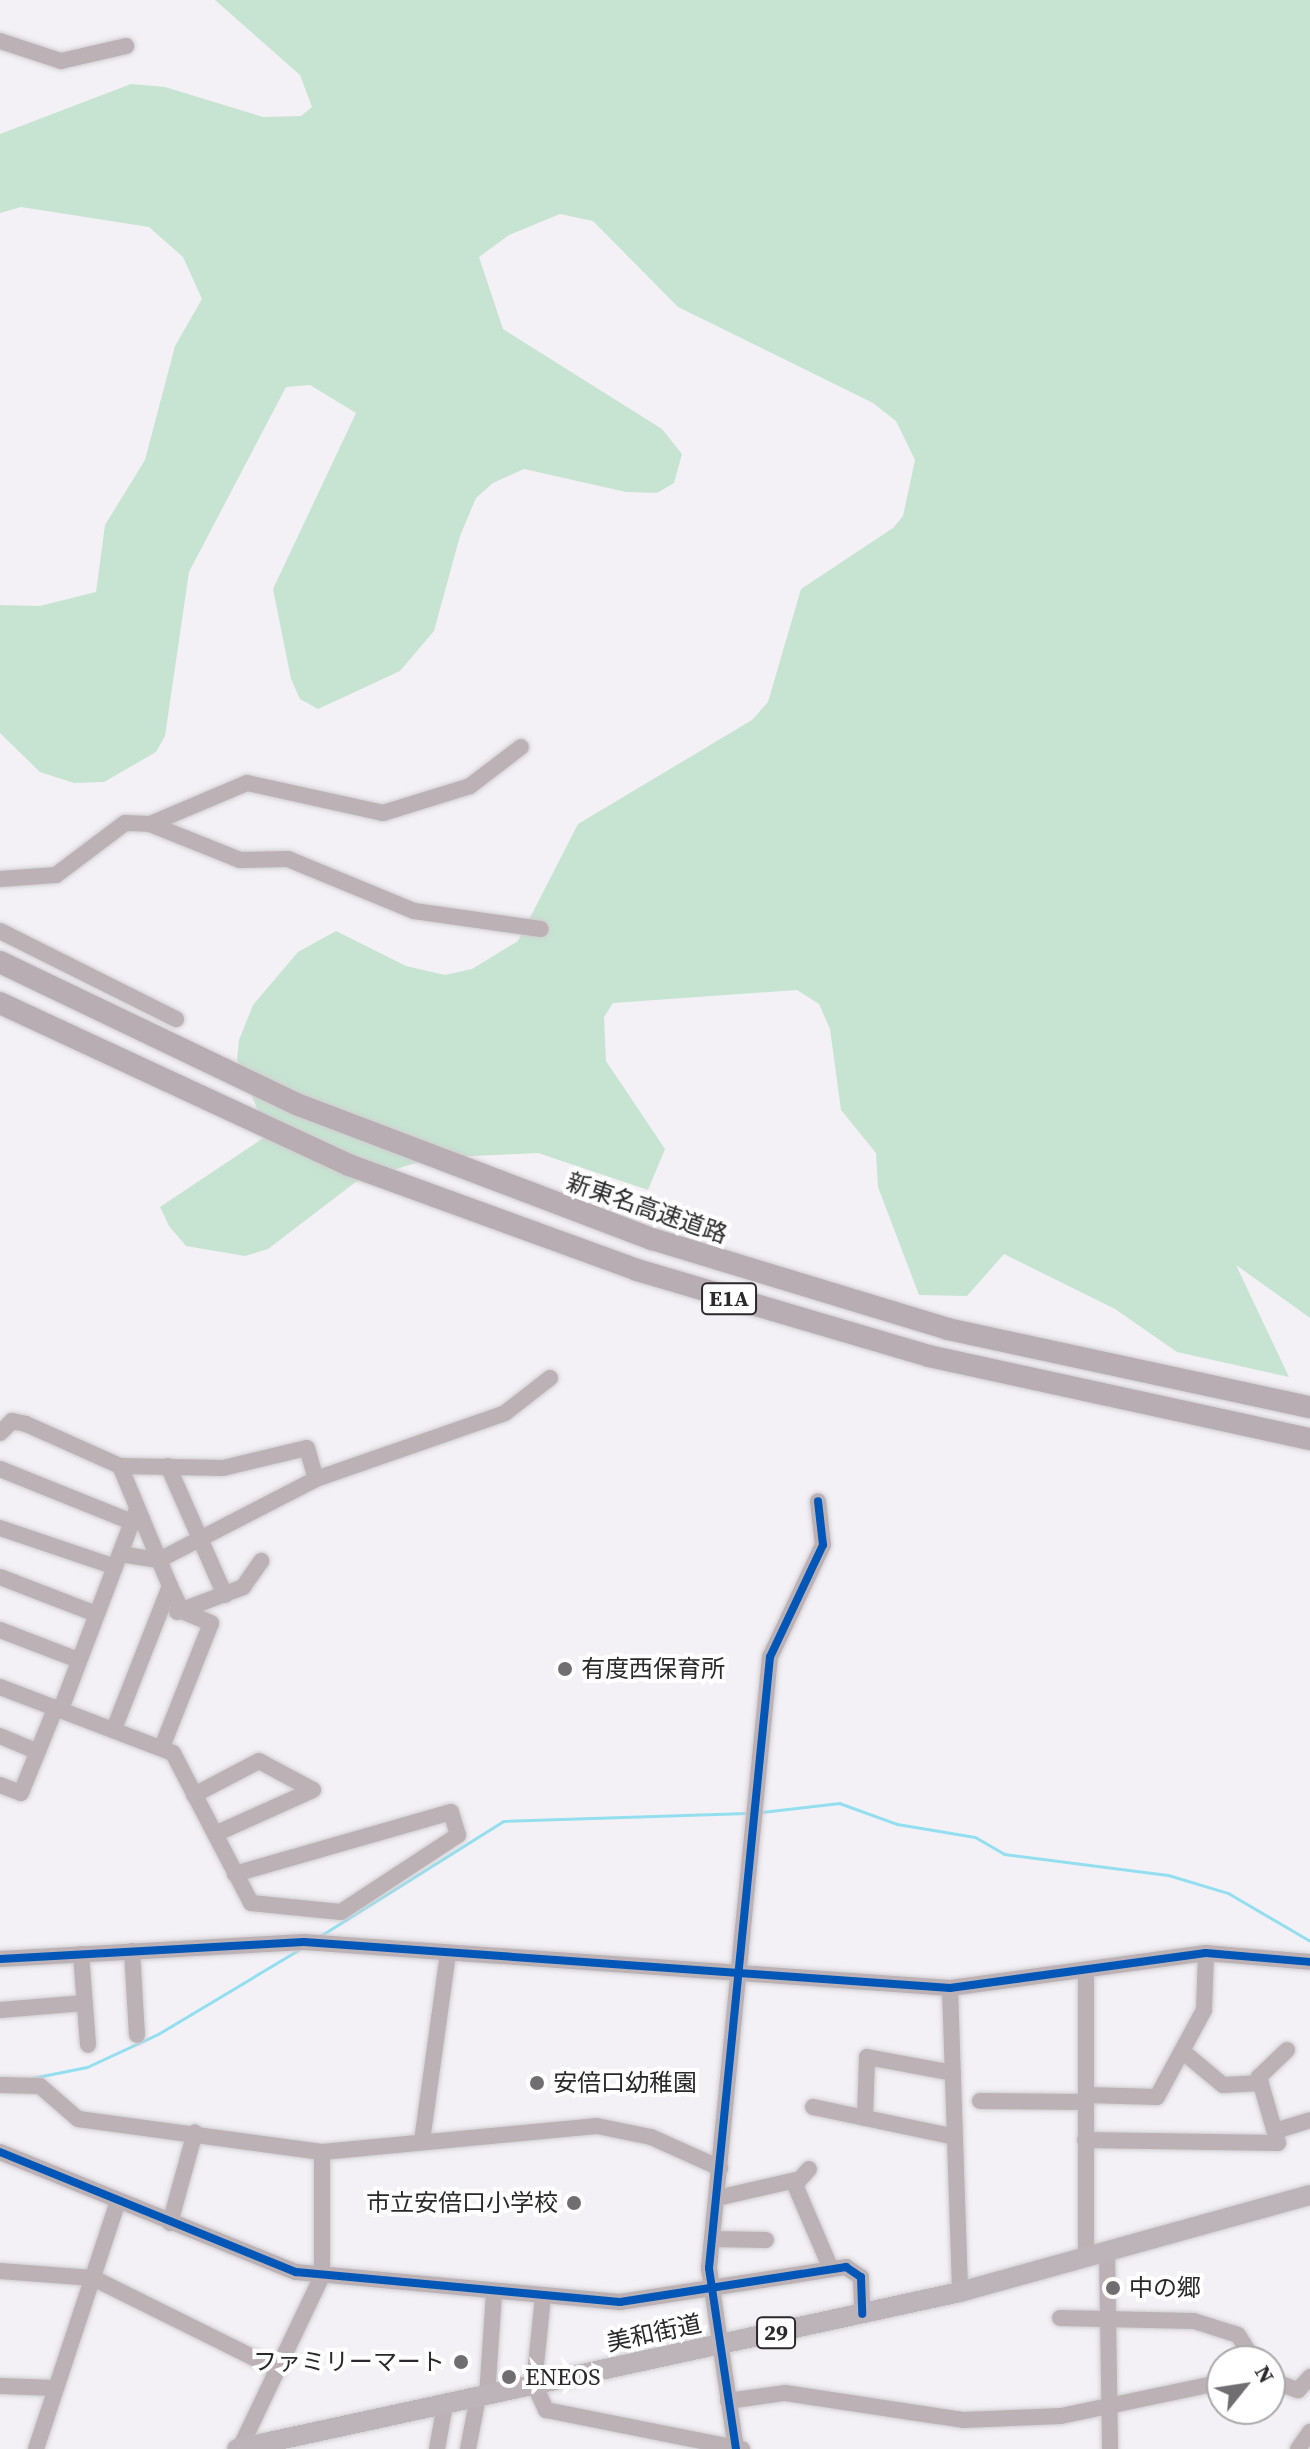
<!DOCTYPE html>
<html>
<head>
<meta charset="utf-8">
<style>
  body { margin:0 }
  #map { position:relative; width:1310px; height:2449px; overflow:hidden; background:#f4f1f6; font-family:"Source Serif 4","Noto Sans JP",serif }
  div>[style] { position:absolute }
  .green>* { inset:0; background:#c6e4d1 }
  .stream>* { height:3px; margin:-1.5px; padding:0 1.5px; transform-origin:1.5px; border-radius:1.5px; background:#93dfef }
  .roads { filter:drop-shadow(0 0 2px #d0ced1) drop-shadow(0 0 2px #d0ced1) }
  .minor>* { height:16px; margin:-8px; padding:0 8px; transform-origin:8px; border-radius:8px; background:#bcb1b5 }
  .major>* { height:20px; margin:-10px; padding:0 10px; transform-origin:10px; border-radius:10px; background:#bdb4b9 }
  .highway>* { height:22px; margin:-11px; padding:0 11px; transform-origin:11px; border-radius:11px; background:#b8adb2 }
  .cycleway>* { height:8px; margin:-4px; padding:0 4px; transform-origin:4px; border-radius:4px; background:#0057b8 }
  .dots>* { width:22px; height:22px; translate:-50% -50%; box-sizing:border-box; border:4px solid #fff; border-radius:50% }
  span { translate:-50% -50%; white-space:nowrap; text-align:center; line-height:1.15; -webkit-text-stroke:8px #fff; paint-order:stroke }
  .shield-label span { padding:2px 6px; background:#fff; border:2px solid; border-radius:6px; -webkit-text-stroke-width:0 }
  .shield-label { font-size:22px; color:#2a282b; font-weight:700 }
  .street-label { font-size:24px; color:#2a282b }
  .poi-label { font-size:24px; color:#2a282b }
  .left { translate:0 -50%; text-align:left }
  .right { translate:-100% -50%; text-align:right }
  .north { position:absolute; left:1206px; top:2345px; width:80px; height:80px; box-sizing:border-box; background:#fff; border:2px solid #aaa9aa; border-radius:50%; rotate:60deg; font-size:22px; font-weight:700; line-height:32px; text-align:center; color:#2a282b }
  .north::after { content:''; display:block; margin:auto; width:28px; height:36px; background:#716e72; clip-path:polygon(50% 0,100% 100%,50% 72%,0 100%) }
</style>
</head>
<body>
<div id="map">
  <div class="green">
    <div style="clip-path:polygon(215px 0,1310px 0,1310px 1318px,1236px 1265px,1289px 1377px,1177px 1352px,1115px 1309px,1004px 1254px,967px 1296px,919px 1295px,878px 1187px,876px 1153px,841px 1110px,830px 1029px,819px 1004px,797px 990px,613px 1003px,604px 1017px,606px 1061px,665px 1149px,648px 1190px,538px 1153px,432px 1158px,357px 1181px,268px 1249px,245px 1256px,186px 1246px,169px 1226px,160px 1207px,268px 1135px,237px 1060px,239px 1040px,253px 1005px,298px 952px,336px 931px,406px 966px,445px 975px,472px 969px,518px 941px,578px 824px,752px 720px,768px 702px,801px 589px,893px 528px,903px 516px,915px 460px,896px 421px,873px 403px,678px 307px,593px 221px,560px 214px,509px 235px,479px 257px,503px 329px,662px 429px,682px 454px,674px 483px,657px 493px,626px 492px,524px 469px,493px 483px,476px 498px,460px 536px,434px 631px,400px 671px,318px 709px,300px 699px,291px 679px,273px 589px,356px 413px,310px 385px,286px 387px,189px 572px,165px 736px,156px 752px,104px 782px,74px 783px,40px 772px,0 733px,0 605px,40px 606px,96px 592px,105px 525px,145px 460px,175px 346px,202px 299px,183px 257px,149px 227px,21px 207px,0 213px,0 134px,131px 84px,165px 87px,263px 117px,301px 116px,312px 107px,300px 75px)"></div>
  </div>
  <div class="stream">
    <div style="left:762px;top:1812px;width:78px;rotate:-6.7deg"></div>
    <div style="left:839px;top:1803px;width:62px;rotate:19.9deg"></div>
    <div style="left:897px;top:1824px;width:79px;rotate:9.5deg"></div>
    <div style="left:975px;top:1837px;width:34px;rotate:30deg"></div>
    <div style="left:1004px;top:1854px;width:165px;rotate:7.3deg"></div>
    <div style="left:1168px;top:1875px;width:63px;rotate:16.7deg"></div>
    <div style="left:1228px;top:1893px;width:95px;rotate:30.3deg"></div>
    <div style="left:320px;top:1936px;width:216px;rotate:-32.1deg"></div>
    <div style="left:503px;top:1821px;width:244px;rotate:-1.9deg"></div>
    <div style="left:32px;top:2078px;width:56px;rotate:-11.3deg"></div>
    <div style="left:87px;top:2067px;width:78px;rotate:-24.9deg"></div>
    <div style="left:158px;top:2034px;width:165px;rotate:-30.9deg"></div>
  </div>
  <div class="roads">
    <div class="minor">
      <div style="left:0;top:41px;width:64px;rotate:18.2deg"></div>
      <div style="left:61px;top:61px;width:67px;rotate:-13deg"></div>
      <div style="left:150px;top:824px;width:97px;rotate:21.8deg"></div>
      <div style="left:240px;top:860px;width:48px;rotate:-1.2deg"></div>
      <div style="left:288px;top:859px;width:136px;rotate:22.4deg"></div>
      <div style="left:414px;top:911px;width:128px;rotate:8.1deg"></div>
      <div style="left:0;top:879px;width:56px;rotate:-4.1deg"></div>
      <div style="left:56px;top:875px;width:86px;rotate:-37deg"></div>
      <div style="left:125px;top:823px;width:25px;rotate:2deg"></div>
      <div style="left:150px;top:824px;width:105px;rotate:-22.9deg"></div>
      <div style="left:247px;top:783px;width:139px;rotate:12.4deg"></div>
      <div style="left:383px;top:813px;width:91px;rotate:-17.2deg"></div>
      <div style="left:470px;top:786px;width:64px;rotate:-37.4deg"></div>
      <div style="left:0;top:931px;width:197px;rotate:26.6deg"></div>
      <div style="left:0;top:1433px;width:17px;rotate:-45deg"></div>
      <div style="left:12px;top:1421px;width:14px;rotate:12deg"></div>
      <div style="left:26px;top:1424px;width:103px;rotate:24.1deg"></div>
      <div style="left:120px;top:1466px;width:130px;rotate:67.4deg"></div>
      <div style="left:170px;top:1586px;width:154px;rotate:111.4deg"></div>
      <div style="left:120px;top:1466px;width:103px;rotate:1.1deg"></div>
      <div style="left:223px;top:1468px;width:86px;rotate:-13.4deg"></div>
      <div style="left:307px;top:1448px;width:32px;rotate:74deg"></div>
      <div style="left:168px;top:1466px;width:141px;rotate:66.2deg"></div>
      <div style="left:0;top:1469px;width:142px;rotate:21.9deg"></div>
      <div style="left:0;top:1528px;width:121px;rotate:18.7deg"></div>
      <div style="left:120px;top:1554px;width:39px;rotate:9deg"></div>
      <div style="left:159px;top:1560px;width:177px;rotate:-27.3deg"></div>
      <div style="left:316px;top:1479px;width:200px;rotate:-19.2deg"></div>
      <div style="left:505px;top:1413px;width:57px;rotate:-37.9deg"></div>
      <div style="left:0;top:1577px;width:103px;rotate:21.1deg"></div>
      <div style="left:177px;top:1612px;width:71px;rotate:-20.7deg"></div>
      <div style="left:243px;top:1587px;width:32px;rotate:-55deg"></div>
      <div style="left:0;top:1630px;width:84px;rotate:21deg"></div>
      <div style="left:0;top:1687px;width:185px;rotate:20.9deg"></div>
      <div style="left:173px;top:1753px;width:91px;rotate:62.6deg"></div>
      <div style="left:215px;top:1834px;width:78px;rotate:62.4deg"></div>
      <div style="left:251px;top:1903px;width:90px;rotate:5.7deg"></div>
      <div style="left:341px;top:1912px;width:140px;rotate:-33.3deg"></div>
      <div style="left:458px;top:1835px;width:24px;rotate:-107deg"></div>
      <div style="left:451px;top:1812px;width:225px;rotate:164deg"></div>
      <div style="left:61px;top:1709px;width:214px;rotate:-69.2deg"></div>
      <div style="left:0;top:1736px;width:41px;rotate:22.8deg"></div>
      <div style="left:162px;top:1747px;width:133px;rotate:-68.4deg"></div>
      <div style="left:211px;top:1623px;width:31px;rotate:-158deg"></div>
      <div style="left:182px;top:1611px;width:28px;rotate:-116deg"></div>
      <div style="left:0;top:1785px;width:22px;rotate:21deg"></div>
      <div style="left:21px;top:1793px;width:93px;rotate:-67.9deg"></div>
      <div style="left:194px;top:1795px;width:73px;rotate:-27.6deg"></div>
      <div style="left:259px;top:1761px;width:61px;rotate:28.2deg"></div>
      <div style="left:313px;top:1790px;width:107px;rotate:155.8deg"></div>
      <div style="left:132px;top:1951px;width:84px;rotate:86.6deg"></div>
      <div style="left:81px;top:1954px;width:91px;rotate:85.6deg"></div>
      <div style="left:0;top:1959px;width:304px;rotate:-3.2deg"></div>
      <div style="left:304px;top:1942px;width:648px;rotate:4.07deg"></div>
      <div style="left:950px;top:1988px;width:258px;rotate:-7.8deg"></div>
      <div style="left:1206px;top:1953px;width:104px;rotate:4.9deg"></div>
      <div style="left:1086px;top:1973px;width:284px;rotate:90deg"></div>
      <div style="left:950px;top:1988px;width:304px;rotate:88.1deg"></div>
      <div style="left:0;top:2010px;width:85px;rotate:-4.7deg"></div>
      <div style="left:1182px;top:2051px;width:53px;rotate:39.7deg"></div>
      <div style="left:1223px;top:2085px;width:38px;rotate:-3deg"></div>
      <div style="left:0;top:2085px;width:40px;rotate:1.4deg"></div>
      <div style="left:40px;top:2086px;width:50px;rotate:41deg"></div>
      <div style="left:78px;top:2119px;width:246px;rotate:7.7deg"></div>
      <div style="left:322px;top:2152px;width:276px;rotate:-5.4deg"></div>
      <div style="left:597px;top:2126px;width:55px;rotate:11.5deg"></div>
      <div style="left:651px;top:2137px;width:76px;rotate:24.2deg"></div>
      <div style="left:1086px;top:2095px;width:71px;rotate:1.6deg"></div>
      <div style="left:1157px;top:2097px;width:99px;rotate:-61.6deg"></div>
      <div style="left:1204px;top:2010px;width:57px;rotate:-88deg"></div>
      <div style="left:980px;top:2101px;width:106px;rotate:0.5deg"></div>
      <div style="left:813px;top:2107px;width:145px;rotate:11.9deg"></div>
      <div style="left:865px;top:2118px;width:61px;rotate:-88.1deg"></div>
      <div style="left:867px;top:2057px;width:87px;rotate:10.5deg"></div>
      <div style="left:1275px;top:2131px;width:37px;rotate:-17deg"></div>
      <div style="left:1085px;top:2140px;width:193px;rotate:0.9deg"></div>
      <div style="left:1278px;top:2143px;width:69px;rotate:-106.1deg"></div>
      <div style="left:1259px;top:2077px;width:39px;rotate:-44deg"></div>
      <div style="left:422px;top:2141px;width:189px;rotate:-82.1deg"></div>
      <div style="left:0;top:2152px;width:319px;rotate:22.1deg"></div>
      <div style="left:296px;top:2272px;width:325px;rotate:5.3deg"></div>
      <div style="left:620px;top:2302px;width:229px;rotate:-8.8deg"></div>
      <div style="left:846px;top:2267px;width:18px;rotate:34deg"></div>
      <div style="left:861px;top:2277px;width:37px;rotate:88deg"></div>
      <div style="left:809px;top:2169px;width:21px;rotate:131deg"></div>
      <div style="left:795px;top:2185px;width:91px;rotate:66.8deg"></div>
      <div style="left:717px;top:2198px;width:81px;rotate:-12.8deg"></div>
      <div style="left:170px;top:2223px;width:94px;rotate:-74.6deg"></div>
      <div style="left:712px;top:2239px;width:54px;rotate:1.1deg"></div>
      <div style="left:1107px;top:2252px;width:197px;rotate:89.1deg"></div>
      <div style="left:0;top:2271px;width:93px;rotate:4.3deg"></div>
      <div style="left:93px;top:2278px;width:207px;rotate:26.4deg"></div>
      <div style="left:543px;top:2297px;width:87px;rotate:95.9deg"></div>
      <div style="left:534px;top:2384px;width:29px;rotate:65deg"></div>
      <div style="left:546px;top:2410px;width:200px;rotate:11.3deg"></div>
      <div style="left:1060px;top:2318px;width:134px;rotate:1.3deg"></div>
      <div style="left:1194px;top:2321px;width:46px;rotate:17.7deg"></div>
      <div style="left:1238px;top:2335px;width:31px;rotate:58deg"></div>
      <div style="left:1270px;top:2380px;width:30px;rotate:20deg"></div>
      <div style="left:1298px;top:2390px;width:18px;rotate:-47deg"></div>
      <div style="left:0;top:2386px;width:55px;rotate:2.1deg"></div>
      <div style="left:487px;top:2396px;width:104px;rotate:-86.1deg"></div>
      <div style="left:728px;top:2401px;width:58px;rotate:-8deg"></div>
      <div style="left:785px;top:2393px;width:180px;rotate:8.6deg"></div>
      <div style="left:963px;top:2420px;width:98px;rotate:-2.3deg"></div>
      <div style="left:1061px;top:2416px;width:165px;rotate:-11.9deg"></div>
      <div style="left:240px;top:2448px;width:191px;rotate:-64.5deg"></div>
      <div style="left:322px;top:2276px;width:124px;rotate:-90deg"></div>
      <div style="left:36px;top:2449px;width:261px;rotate:-71.7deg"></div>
      <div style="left:437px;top:2449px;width:45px;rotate:-79.7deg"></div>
      <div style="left:468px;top:2449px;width:53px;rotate:-79.1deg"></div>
      <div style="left:736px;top:2449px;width:183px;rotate:-98.5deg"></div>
      <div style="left:709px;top:2268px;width:614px;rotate:-84.3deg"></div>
      <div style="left:770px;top:1657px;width:124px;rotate:-64.7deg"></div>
      <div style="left:823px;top:1545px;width:44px;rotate:-96.5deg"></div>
      <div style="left:1298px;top:2449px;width:21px;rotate:-55deg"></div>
    </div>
    <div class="major">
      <div style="left:237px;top:2449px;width:740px;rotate:-12.25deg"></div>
      <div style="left:960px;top:2292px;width:363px;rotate:-15.5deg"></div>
    </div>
    <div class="highway">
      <div style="left:0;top:962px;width:331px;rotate:25.6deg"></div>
      <div style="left:299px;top:1105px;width:378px;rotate:20.8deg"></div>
      <div style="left:652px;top:1239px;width:309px;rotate:16.9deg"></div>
      <div style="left:948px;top:1329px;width:370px;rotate:12.2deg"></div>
      <div style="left:0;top:1003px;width:385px;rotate:24.9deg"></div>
      <div style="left:349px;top:1165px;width:307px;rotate:20deg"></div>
      <div style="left:637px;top:1270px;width:304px;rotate:16.4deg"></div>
      <div style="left:929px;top:1356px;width:390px;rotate:12.3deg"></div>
    </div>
  </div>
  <div class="cycleway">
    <div style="left:0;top:1959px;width:304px;rotate:-3.2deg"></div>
    <div style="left:304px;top:1942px;width:648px;rotate:4.07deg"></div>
    <div style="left:950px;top:1988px;width:258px;rotate:-7.8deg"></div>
    <div style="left:1206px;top:1953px;width:104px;rotate:4.9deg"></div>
    <div style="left:0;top:2152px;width:319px;rotate:22.1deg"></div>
    <div style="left:296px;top:2272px;width:325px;rotate:5.3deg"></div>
    <div style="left:620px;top:2302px;width:229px;rotate:-8.8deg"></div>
    <div style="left:846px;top:2267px;width:18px;rotate:34deg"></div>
    <div style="left:861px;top:2277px;width:37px;rotate:88deg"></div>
    <div style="left:736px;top:2449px;width:183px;rotate:-98.5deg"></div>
    <div style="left:709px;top:2268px;width:614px;rotate:-84.3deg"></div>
    <div style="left:770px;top:1657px;width:124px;rotate:-64.7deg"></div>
    <div style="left:823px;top:1545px;width:44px;rotate:-96.5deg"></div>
  </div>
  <div class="dots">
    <div style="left:565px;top:1669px;background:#716e72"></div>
    <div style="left:537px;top:2083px;background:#716e72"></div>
    <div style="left:574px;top:2203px;background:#716e72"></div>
    <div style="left:1113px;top:2288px;background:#716e72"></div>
    <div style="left:461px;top:2362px;background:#716e72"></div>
    <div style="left:509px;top:2377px;background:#716e72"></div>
  </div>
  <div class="shield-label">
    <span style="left:729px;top:1299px">E1A</span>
    <span style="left:776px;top:2333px">29</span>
  </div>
  <div class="street-label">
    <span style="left:647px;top:1208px;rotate:19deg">新東名高速道路</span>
    <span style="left:654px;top:2333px;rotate:-12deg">美和街道</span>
  </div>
  <div class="poi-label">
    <span class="left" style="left:581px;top:1669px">有度西保育所</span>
    <span class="left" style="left:553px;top:2083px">安倍口幼稚園</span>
    <span class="right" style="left:558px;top:2203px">市立安倍口小学校</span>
    <span class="left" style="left:1129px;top:2288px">中の郷</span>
    <span class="right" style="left:445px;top:2362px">ファミリーマート</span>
    <span class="left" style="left:525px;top:2377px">ENEOS</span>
  </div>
  <div class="north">N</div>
</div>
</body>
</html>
